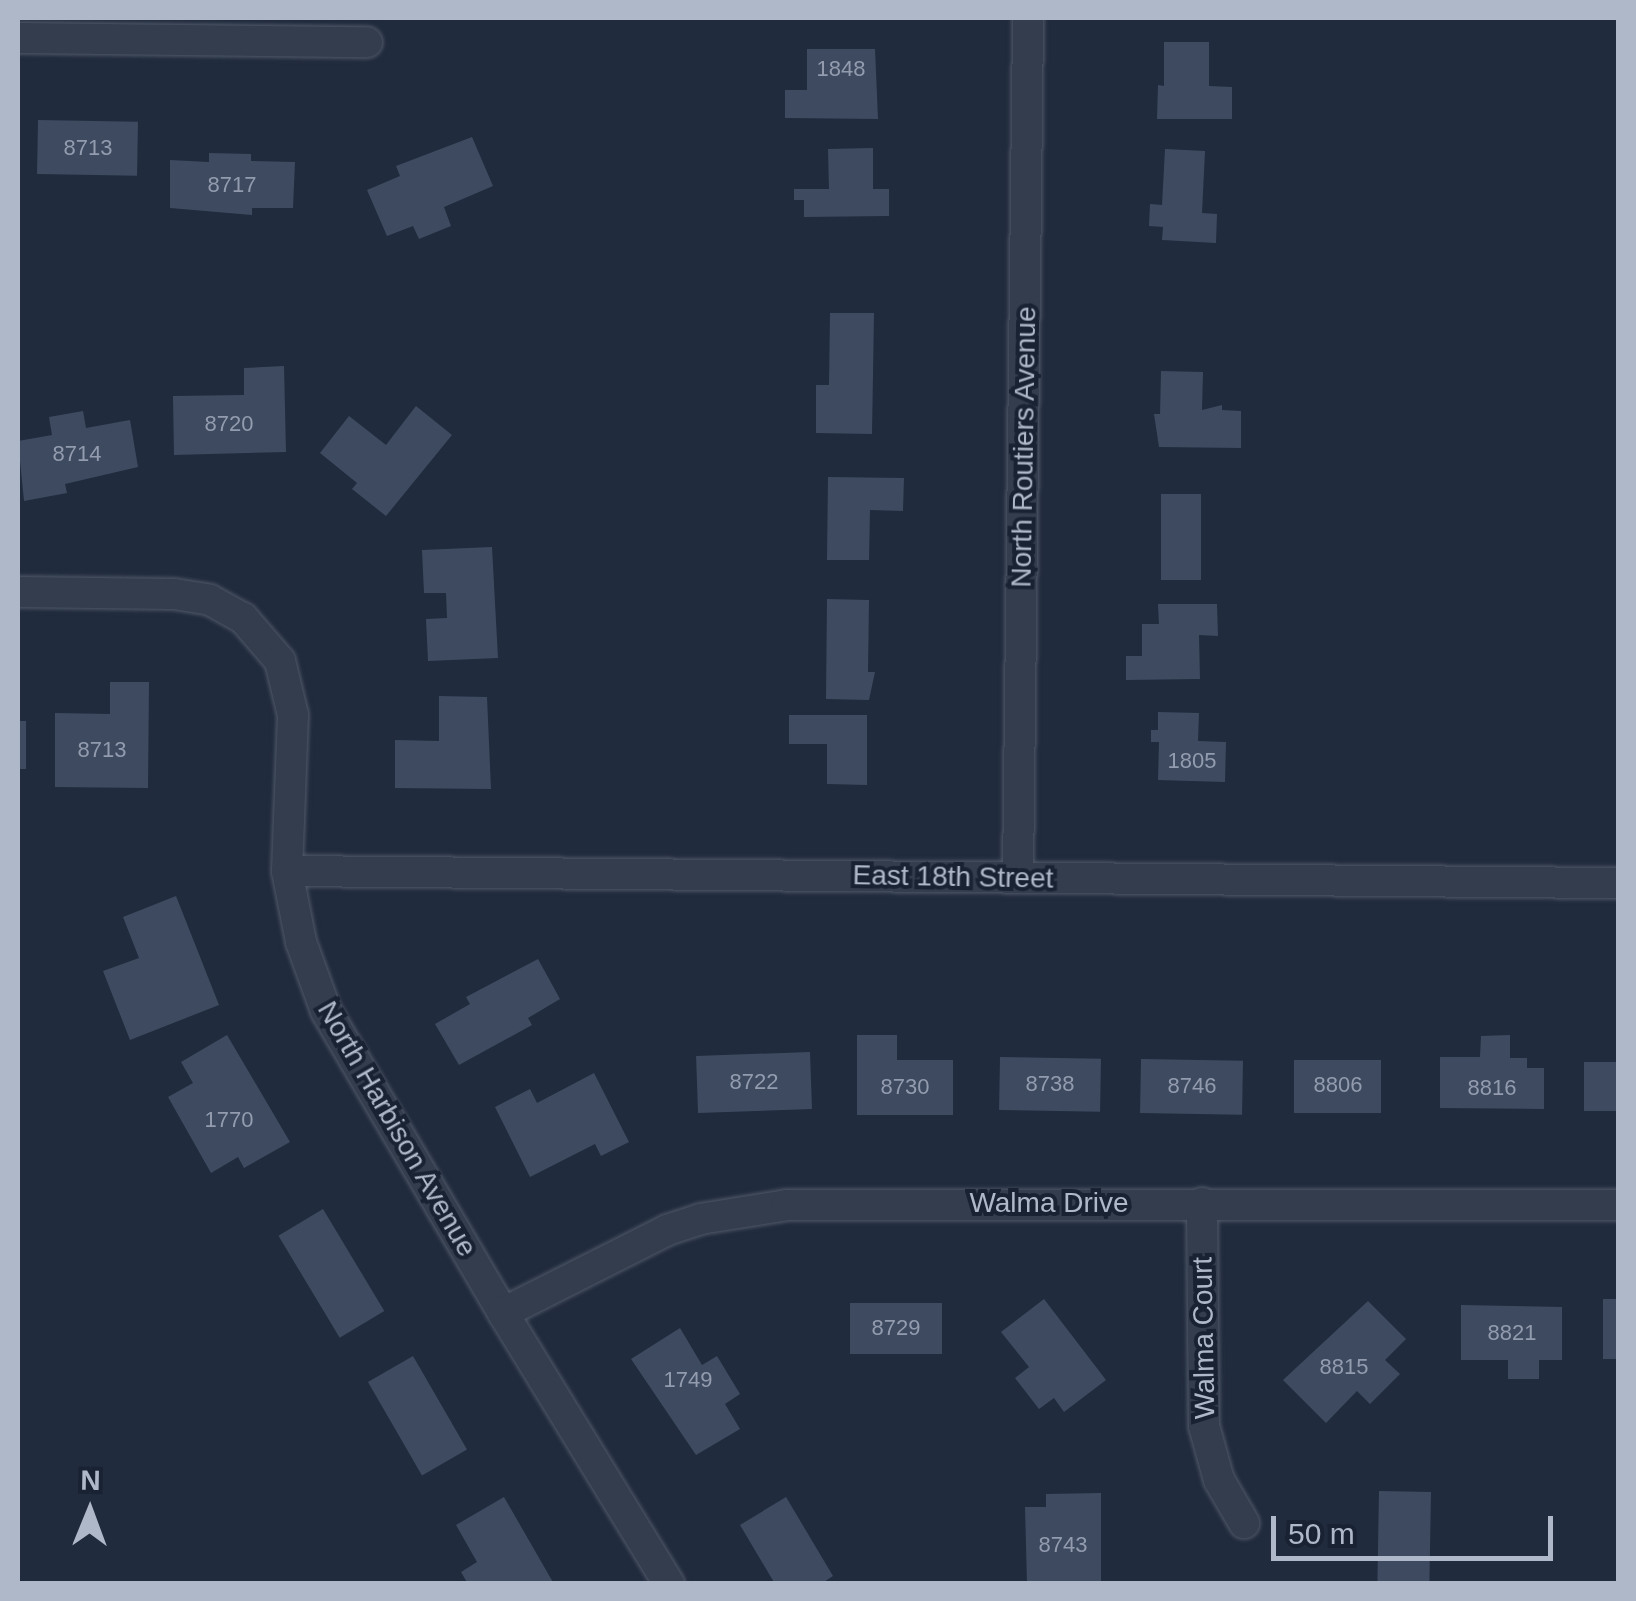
<!DOCTYPE html>
<html>
<head>
<meta charset="utf-8">
<style>
  body { margin:0 }
  #map { position:relative; width:1636px; height:1601px; overflow:hidden; background:#202b3d; font-family:Arial,sans-serif }
  div>[style] { position:absolute }
  .building>* { inset:0; background:#3e4a60; transform-origin:0 0 }
  .roads { filter:drop-shadow(0 0 2px #4f5868) drop-shadow(0 0 2px #4f5868) }
  .minor>* { height:30px; margin:-15px; padding:0 15px; transform-origin:15px; border-radius:15px; background:#343d4d }
  span { translate:-50% -50%; white-space:nowrap; text-align:center; line-height:1.15; -webkit-text-stroke:8px #192232; paint-order:stroke }
  .number-label { font-size:22px; color:#939caf }
  .number-label span { -webkit-text-stroke-width:0 }
  .street-label { font-size:28px; color:#afb8c9 }
  .frame { position:absolute; inset:0; border:20px solid #afb8c9; pointer-events:none }
  .north { position:absolute; left:40px; top:1461px; width:100px; height:100px; -webkit-text-stroke:8px #192232; paint-order:stroke; rotate:1deg; font-size:28px; font-weight:700; line-height:40px; text-align:center; color:#afb8c9 }
  .north::after { content:''; display:block; margin:auto; width:35px; height:45px; background:#afb8c9; clip-path:polygon(50% 0,100% 100%,50% 72%,0 100%) }
  .scale { position:absolute; left:1271px; top:1516px; width:282px; height:45px; box-sizing:border-box; border:5px solid #afb8c9; border-top:0; padding-left:12px; font-size:30px; line-height:35px; white-space:nowrap; color:#afb8c9; -webkit-text-stroke:8px #192232; paint-order:stroke }
</style>
</head>
<body>
<div id="map">
  <div class="building">
    <div style="clip-path:polygon(1164px 42px,1209px 42px,1209px 86px,1232px 87px,1232px 119px,1157px 119px,1158px 85px,1164px 86px)"></div>
    <div style="clip-path:polygon(807px 49px,875px 49px,878px 119px,785px 118px,785px 90px,807px 90px)"></div>
    <div style="left:38px;top:120px;width:100px;height:54px;rotate:1deg"></div>
    <div style="clip-path:polygon(472px 137px,493px 186px,444px 207px,451px 226px,419px 239px,413px 226px,387px 236px,367px 190px,400px 176px,396px 166px)"></div>
    <div style="clip-path:polygon(873px 148px,873px 189px,889px 189px,889px 216px,804px 217px,804px 200px,794px 200px,794px 189px,829px 189px,828px 149px)"></div>
    <div style="clip-path:polygon(1165px 149px,1205px 151px,1202px 213px,1217px 214px,1216px 243px,1162px 240px,1163px 227px,1149px 226px,1150px 204px,1162px 205px)"></div>
    <div style="clip-path:polygon(209px 153px,251px 154px,251px 161px,295px 162px,293px 208px,252px 208px,252px 215px,170px 208px,170px 160px,209px 162px)"></div>
    <div style="clip-path:polygon(830px 313px,874px 313px,872px 434px,816px 433px,816px 385px,829px 385px)"></div>
    <div style="clip-path:polygon(284px 366px,286px 452px,174px 455px,173px 396px,244px 395px,244px 368px)"></div>
    <div style="clip-path:polygon(1161px 371px,1203px 372px,1202px 410px,1222px 405px,1222px 410px,1241px 411px,1241px 448px,1159px 447px,1154px 414px,1160px 414px)"></div>
    <div style="clip-path:polygon(416px 406px,452px 435px,386px 516px,352px 489px,357px 483px,320px 453px,349px 416px,386px 445px)"></div>
    <div style="clip-path:polygon(83px 411px,86px 428px,130px 420px,138px 467px,65px 484px,67px 493px,24px 501px,18px 441px,52px 435px,49px 417px)"></div>
    <div style="clip-path:polygon(828px 477px,904px 478px,903px 511px,870px 510px,869px 560px,827px 560px)"></div>
    <div style="left:1161px;top:494px;width:40px;height:86px"></div>
    <div style="clip-path:polygon(492px 547px,498px 658px,428px 661px,426px 619px,447px 618px,446px 593px,424px 593px,422px 550px)"></div>
    <div style="clip-path:polygon(827px 599px,869px 600px,868px 672px,875px 672px,869px 700px,826px 699px)"></div>
    <div style="clip-path:polygon(1158px 604px,1217px 604px,1218px 636px,1199px 635px,1200px 679px,1126px 680px,1126px 656px,1142px 656px,1142px 624px,1159px 624px)"></div>
    <div style="clip-path:polygon(110px 682px,149px 682px,148px 788px,55px 787px,55px 713px,110px 714px)"></div>
    <div style="clip-path:polygon(439px 696px,487px 697px,491px 789px,395px 788px,395px 740px,439px 741px)"></div>
    <div style="clip-path:polygon(1158px 712px,1199px 713px,1198px 741px,1226px 742px,1225px 782px,1158px 780px,1159px 742px,1151px 742px,1151px 730px,1158px 730px)"></div>
    <div style="clip-path:polygon(789px 715px,867px 715px,867px 785px,827px 784px,827px 744px,789px 744px)"></div>
    <div style="left:18px;top:721px;width:8px;height:48px"></div>
    <div style="clip-path:polygon(176px 896px,219px 1005px,130px 1040px,103px 971px,139px 958px,123px 917px)"></div>
    <div style="clip-path:polygon(538px 959px,560px 999px,528px 1018px,532px 1025px,459px 1065px,435px 1024px,470px 1004px,466px 997px)"></div>
    <div style="clip-path:polygon(227px 1035px,290px 1142px,244px 1168px,238px 1157px,211px 1173px,168px 1097px,193px 1083px,181px 1062px)"></div>
    <div style="clip-path:polygon(857px 1035px,897px 1035px,897px 1060px,953px 1060px,953px 1115px,857px 1115px)"></div>
    <div style="clip-path:polygon(1510px 1035px,1510px 1058px,1527px 1058px,1527px 1068px,1544px 1068px,1544px 1109px,1440px 1108px,1440px 1057px,1480px 1057px,1481px 1036px)"></div>
    <div style="left:810px;top:1052px;width:57px;height:114px;rotate:88deg"></div>
    <div style="left:1000px;top:1057px;width:101px;height:53px;rotate:1deg"></div>
    <div style="left:1141px;top:1059px;width:102px;height:54px;rotate:1deg"></div>
    <div style="left:1381px;top:1060px;width:53px;height:87px;rotate:90deg"></div>
    <div style="left:1584px;top:1062px;width:34px;height:49px"></div>
    <div style="clip-path:polygon(594px 1073px,629px 1142px,601px 1156px,595px 1144px,530px 1177px,495px 1107px,530px 1089px,537px 1103px)"></div>
    <div style="left:323px;top:1209px;width:119px;height:52px;rotate:59deg"></div>
    <div style="clip-path:polygon(1044px 1299px,1106px 1380px,1064px 1412px,1054px 1398px,1039px 1409px,1015px 1378px,1029px 1367px,1001px 1332px)"></div>
    <div style="left:1603px;top:1299px;width:15px;height:60px"></div>
    <div style="clip-path:polygon(1368px 1301px,1406px 1339px,1385px 1360px,1400px 1374px,1370px 1404px,1357px 1391px,1326px 1423px,1283px 1380px)"></div>
    <div style="left:850px;top:1303px;width:92px;height:51px"></div>
    <div style="clip-path:polygon(1461px 1305px,1562px 1307px,1562px 1360px,1539px 1360px,1539px 1379px,1508px 1379px,1508px 1360px,1461px 1360px)"></div>
    <div style="clip-path:polygon(680px 1328px,702px 1365px,717px 1356px,740px 1394px,725px 1404px,740px 1429px,696px 1455px,631px 1359px)"></div>
    <div style="left:413px;top:1356px;width:108px;height:52px;rotate:60deg"></div>
    <div style="left:1379px;top:1491px;width:52px;height:93px;rotate:1deg"></div>
    <div style="clip-path:polygon(1101px 1493px,1101px 1584px,1027px 1584px,1025px 1507px,1046px 1507px,1046px 1494px)"></div>
    <div style="clip-path:polygon(504px 1497px,554px 1584px,468px 1584px,461px 1572px,477px 1562px,456px 1525px)"></div>
    <div style="clip-path:polygon(786px 1497px,833px 1576px,821px 1584px,775px 1584px,740px 1525px)"></div>
  </div>
  <div class="roads">
    <div class="minor">
      <div style="left:18px;top:38px;width:349px;rotate:0.7deg"></div>
      <div style="left:18px;top:592px;width:156px;rotate:0.7deg"></div>
      <div style="left:174px;top:594px;width:36px;rotate:9deg"></div>
      <div style="left:210px;top:600px;width:38px;rotate:29deg"></div>
      <div style="left:243px;top:618px;width:57px;rotate:49.3deg"></div>
      <div style="left:280px;top:661px;width:56px;rotate:76.5deg"></div>
      <div style="left:293px;top:715px;width:156px;rotate:92.2deg"></div>
      <div style="left:287px;top:871px;width:72px;rotate:78.8deg"></div>
      <div style="left:301px;top:942px;width:73px;rotate:70.1deg"></div>
      <div style="left:326px;top:1011px;width:350px;rotate:59.6deg"></div>
      <div style="left:503px;top:1313px;width:318px;rotate:58.5deg"></div>
      <div style="left:287px;top:871px;width:1331px;rotate:0.52deg"></div>
      <div style="left:1018px;top:877px;width:859px;rotate:-89.33deg"></div>
      <div style="left:1202px;top:1203px;width:223px;rotate:89.5deg"></div>
      <div style="left:1204px;top:1426px;width:56px;rotate:74.5deg"></div>
      <div style="left:1219px;top:1480px;width:50px;rotate:59.8deg"></div>
      <div style="left:503px;top:1313px;width:184px;rotate:-26.8deg"></div>
      <div style="left:667px;top:1230px;width:35px;rotate:-18deg"></div>
      <div style="left:700px;top:1219px;width:88px;rotate:-9.1deg"></div>
      <div style="left:787px;top:1205px;width:831px"></div>
    </div>
  </div>
  <div class="number-label">
    <span style="left:841px;top:69px">1848</span>
    <span style="left:88px;top:148px">8713</span>
    <span style="left:232px;top:185px">8717</span>
    <span style="left:229px;top:424px">8720</span>
    <span style="left:77px;top:454px">8714</span>
    <span style="left:102px;top:750px">8713</span>
    <span style="left:1192px;top:761px">1805</span>
    <span style="left:754px;top:1082px">8722</span>
    <span style="left:1050px;top:1084px">8738</span>
    <span style="left:1338px;top:1085px">8806</span>
    <span style="left:1192px;top:1086px">8746</span>
    <span style="left:905px;top:1087px">8730</span>
    <span style="left:1492px;top:1088px">8816</span>
    <span style="left:229px;top:1120px">1770</span>
    <span style="left:896px;top:1328px">8729</span>
    <span style="left:1512px;top:1333px">8821</span>
    <span style="left:1344px;top:1367px">8815</span>
    <span style="left:688px;top:1380px">1749</span>
    <span style="left:1063px;top:1545px">8743</span>
  </div>
  <div class="street-label">
    <span style="left:1024px;top:447px;rotate:-89deg">North Routiers Avenue</span>
    <span style="left:953px;top:877px;rotate:1deg">East 18th Street</span>
    <span style="left:397px;top:1129px;rotate:60deg">North Harbison Avenue</span>
    <span style="left:1049px;top:1203px">Walma Drive</span>
    <span style="left:1204px;top:1338px;rotate:-91deg">Walma Court</span>
  </div>
  <div class="frame"></div>
  <div class="north">N</div>
  <div class="scale">50 m</div>
</div>
</body>
</html>
